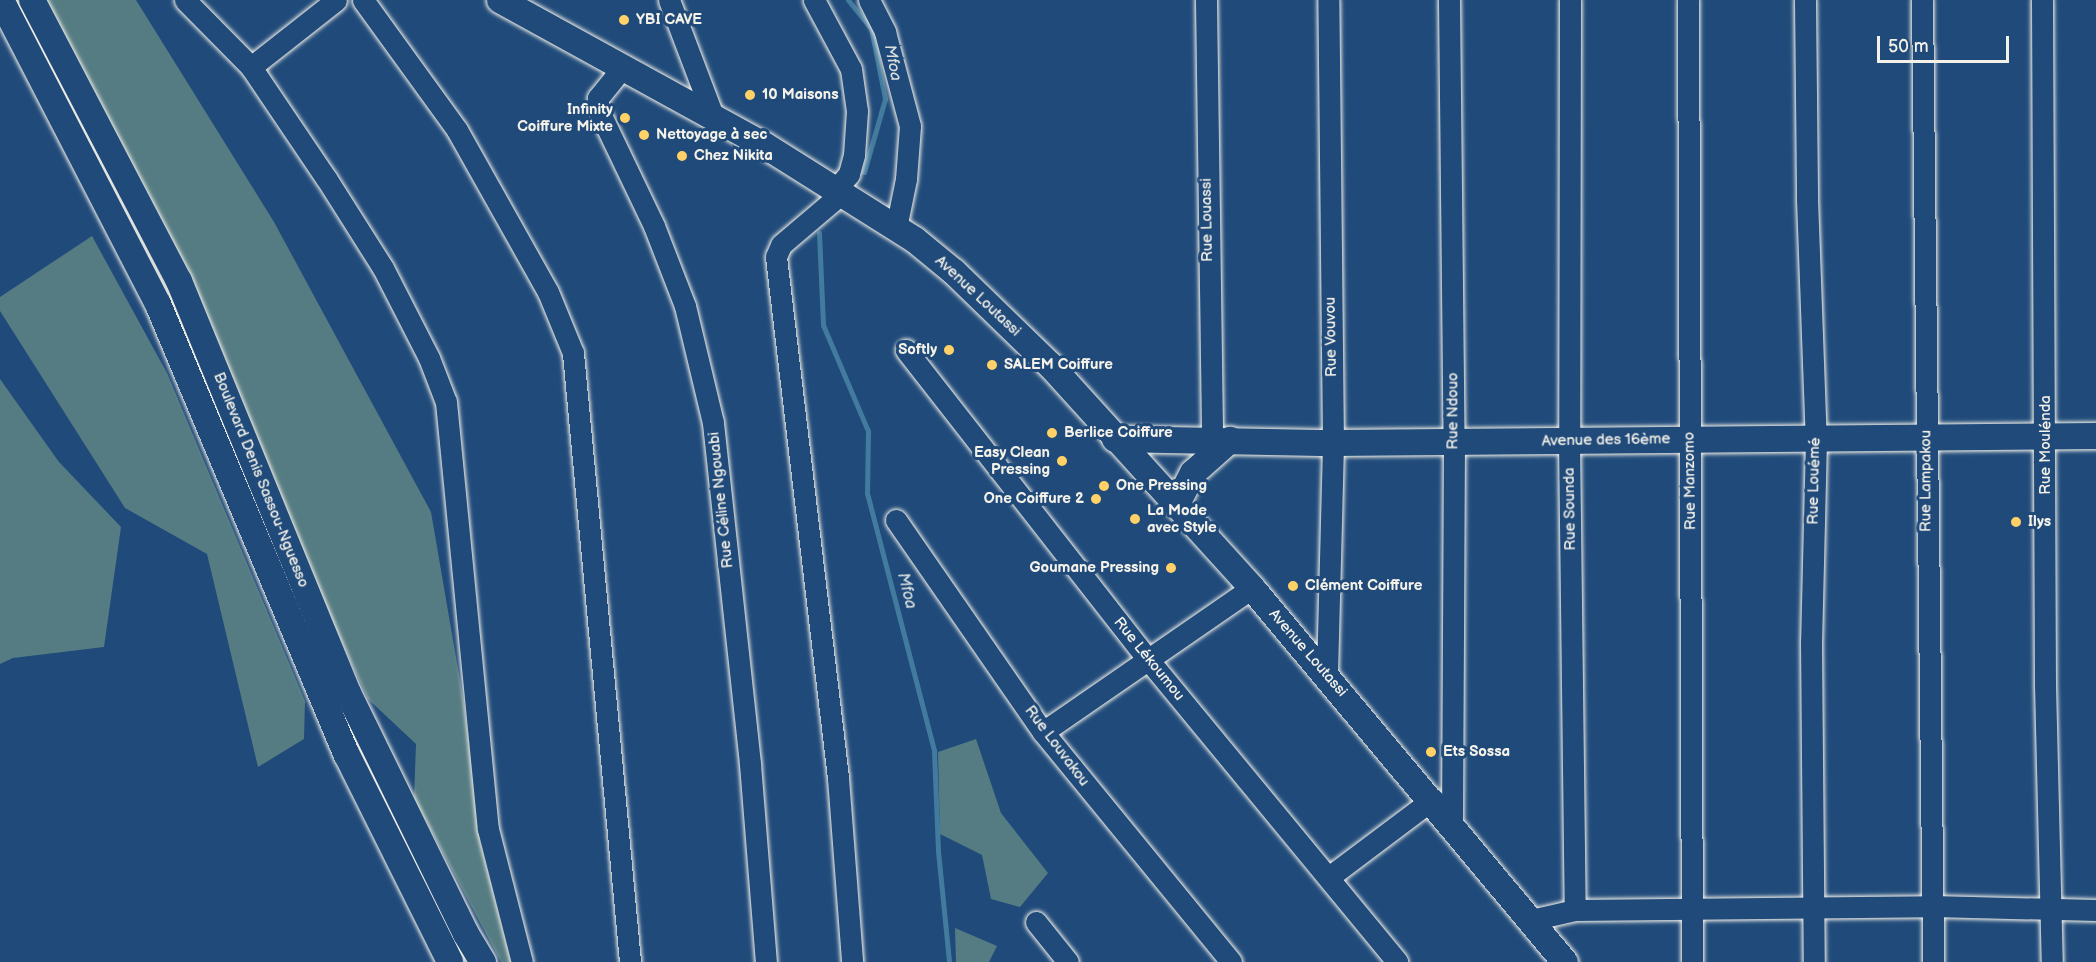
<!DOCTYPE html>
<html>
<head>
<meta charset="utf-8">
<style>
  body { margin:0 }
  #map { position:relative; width:2096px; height:962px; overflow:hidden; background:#1f4a7a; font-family:"Balsamiq Sans",sans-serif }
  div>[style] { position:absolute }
  .green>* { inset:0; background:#557c83 }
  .stream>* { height:5px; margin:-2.5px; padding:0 2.5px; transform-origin:2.5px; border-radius:2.5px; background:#437b9f }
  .roads { filter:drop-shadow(0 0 2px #f4f1e8) drop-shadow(0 0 2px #f4f1e8) }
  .minor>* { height:21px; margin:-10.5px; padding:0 10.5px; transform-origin:10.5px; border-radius:10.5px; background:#1f4a7a }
  .major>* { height:26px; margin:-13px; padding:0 13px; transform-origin:13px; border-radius:13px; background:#1f4a7a }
  .dots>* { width:16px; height:16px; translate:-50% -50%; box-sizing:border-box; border:3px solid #1f4a7a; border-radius:50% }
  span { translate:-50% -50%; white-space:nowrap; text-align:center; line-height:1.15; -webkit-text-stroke:6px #1f4a7a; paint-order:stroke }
  .poi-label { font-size:15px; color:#f4f1e8; font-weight:700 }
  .left { translate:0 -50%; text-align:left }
  .right { translate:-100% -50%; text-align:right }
  .street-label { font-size:15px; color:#f4f1e8 }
  .water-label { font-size:16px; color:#d9dfdd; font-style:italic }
  .scale { position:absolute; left:1877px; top:36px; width:132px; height:27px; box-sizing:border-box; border:3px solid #f4f1e8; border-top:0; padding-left:8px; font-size:18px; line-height:21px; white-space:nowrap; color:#f4f1e8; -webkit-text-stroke:4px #1f4a7a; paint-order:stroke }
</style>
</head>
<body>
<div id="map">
  <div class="green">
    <div style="clip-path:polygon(47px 0,136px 0,274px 222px,431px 512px,464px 704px,480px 842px,511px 962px,501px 962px,414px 798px,416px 744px,368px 699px)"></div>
    <div style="clip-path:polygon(92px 236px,167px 373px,305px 701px,304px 739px,258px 767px,207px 554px,125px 508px,0 311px,0 297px)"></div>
    <div style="clip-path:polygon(0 379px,59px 462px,121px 527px,104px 647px,13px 658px,0 664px)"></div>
    <div style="clip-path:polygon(976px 739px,1001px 813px,1048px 873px,1020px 907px,991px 899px,982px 855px,940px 834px,938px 752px)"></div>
    <div style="clip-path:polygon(955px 928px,997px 946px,989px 962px,956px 962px)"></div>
  </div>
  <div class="stream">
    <div style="left:848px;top:0;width:36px;rotate:51deg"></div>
    <div style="left:871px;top:28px;width:72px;rotate:78.8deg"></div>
    <div style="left:885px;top:99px;width:76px;rotate:106deg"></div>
    <div style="left:819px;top:233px;width:92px;rotate:87.5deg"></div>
    <div style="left:823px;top:325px;width:115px;rotate:67deg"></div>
    <div style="left:868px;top:431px;width:62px;rotate:90.9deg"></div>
    <div style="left:867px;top:493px;width:267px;rotate:75.4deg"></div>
    <div style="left:934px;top:751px;width:100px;rotate:87.7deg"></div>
    <div style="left:938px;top:851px;width:112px;rotate:84.3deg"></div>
  </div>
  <div class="roads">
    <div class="minor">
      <div style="left:185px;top:0;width:94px;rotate:45.4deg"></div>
      <div style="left:251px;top:67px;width:134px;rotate:56deg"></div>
      <div style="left:326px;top:178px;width:107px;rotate:57.7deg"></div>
      <div style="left:383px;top:268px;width:101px;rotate:62.9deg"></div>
      <div style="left:429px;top:358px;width:47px;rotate:68.9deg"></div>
      <div style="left:446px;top:402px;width:429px;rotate:84.4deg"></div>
      <div style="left:488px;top:829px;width:137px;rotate:75.7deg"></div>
      <div style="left:363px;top:0;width:160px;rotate:54.1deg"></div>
      <div style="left:457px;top:130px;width:186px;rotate:60.7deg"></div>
      <div style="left:548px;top:292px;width:66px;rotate:67.7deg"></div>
      <div style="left:573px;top:353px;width:612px;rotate:84.65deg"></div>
      <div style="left:669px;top:0;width:124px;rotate:69.2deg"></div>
      <div style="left:814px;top:0;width:78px;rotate:61.8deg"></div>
      <div style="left:851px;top:69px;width:42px;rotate:81.9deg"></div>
      <div style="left:857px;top:111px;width:44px;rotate:93.9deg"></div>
      <div style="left:854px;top:155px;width:20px;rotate:105deg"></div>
      <div style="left:849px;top:174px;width:20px;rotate:131deg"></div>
      <div style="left:869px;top:0;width:36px;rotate:63deg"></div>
      <div style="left:885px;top:32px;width:97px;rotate:75.1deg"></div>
      <div style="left:910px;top:126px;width:53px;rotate:94.3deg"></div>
      <div style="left:906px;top:179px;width:50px;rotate:101.5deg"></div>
      <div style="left:1206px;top:0;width:455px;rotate:89.2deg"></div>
      <div style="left:1449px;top:0;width:442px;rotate:89.4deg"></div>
      <div style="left:1454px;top:442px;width:381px;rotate:90.3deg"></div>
      <div style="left:1570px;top:0;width:440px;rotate:90.1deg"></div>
      <div style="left:1569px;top:440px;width:470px;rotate:89.3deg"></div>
      <div style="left:1688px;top:0;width:962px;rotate:89.76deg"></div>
      <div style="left:1805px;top:0;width:199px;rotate:89.4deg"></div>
      <div style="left:1807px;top:199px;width:241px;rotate:87.9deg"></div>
      <div style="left:1816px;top:440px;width:202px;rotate:91.4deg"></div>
      <div style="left:1811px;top:642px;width:320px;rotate:89.5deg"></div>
      <div style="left:1922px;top:0;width:962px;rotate:89.34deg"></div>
      <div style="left:2042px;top:0;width:685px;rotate:89.75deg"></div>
      <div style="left:2045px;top:685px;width:277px;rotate:88.6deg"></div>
      <div style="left:251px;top:67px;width:108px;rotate:-38.2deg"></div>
      <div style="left:623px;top:67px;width:40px;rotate:129deg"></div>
      <div style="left:598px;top:98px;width:11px;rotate:90deg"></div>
      <div style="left:598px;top:109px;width:130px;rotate:64.4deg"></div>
      <div style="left:654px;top:226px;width:86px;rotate:68.8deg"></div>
      <div style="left:685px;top:306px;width:120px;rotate:76.5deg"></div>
      <div style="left:713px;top:423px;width:343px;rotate:83.8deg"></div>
      <div style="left:750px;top:764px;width:199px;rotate:85.4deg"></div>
      <div style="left:842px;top:193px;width:80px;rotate:139.6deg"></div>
      <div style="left:781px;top:245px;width:13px;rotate:113deg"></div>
      <div style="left:776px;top:257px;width:525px;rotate:83.21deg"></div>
      <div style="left:838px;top:778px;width:185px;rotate:85.6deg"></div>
      <div style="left:906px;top:350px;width:390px;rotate:52deg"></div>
      <div style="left:1146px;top:657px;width:395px;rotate:50.5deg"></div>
      <div style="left:896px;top:520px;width:258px;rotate:55.3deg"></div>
      <div style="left:1043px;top:732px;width:297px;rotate:50.7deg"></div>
      <div style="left:1327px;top:674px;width:231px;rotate:-88.5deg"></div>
      <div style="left:1333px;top:443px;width:443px;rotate:-90.6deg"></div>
      <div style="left:1043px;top:732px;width:254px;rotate:-34.6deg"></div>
      <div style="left:1329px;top:877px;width:130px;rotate:-36.9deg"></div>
      <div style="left:1531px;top:920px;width:45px;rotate:-12.8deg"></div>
      <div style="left:1575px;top:910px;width:357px;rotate:-0.6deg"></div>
      <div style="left:1932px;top:906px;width:164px;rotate:1.4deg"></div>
      <div style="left:1036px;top:922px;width:51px;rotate:51.3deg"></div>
    </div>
    <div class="major">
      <div style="left:1px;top:0;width:342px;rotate:62.7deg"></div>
      <div style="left:158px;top:304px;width:489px;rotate:67.3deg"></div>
      <div style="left:347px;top:755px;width:231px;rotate:63.5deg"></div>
      <div style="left:32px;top:0;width:317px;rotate:62.4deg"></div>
      <div style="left:179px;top:281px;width:445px;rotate:67.7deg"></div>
      <div style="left:348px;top:693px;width:268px;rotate:63.9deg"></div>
      <div style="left:466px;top:934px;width:33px;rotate:59deg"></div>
      <div style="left:500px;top:0;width:301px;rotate:28.8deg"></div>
      <div style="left:764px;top:145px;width:178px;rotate:32.2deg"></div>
      <div style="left:915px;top:240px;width:50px;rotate:39.4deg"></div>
      <div style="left:954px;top:272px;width:134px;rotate:44.1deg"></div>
      <div style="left:1050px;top:365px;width:301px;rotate:47.8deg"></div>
      <div style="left:1252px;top:588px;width:488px;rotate:50.1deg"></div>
      <div style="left:1115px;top:439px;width:218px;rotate:1.1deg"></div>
      <div style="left:1333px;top:443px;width:763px;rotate:-0.53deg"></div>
      <div style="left:1177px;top:504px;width:35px;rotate:-63deg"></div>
      <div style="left:1193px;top:473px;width:50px;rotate:-41.7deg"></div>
    </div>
  </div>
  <div class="dots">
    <div style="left:624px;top:20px;background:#ffd166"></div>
    <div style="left:750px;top:95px;background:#ffd166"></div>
    <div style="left:625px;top:118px;background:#ffd166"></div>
    <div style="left:644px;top:135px;background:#ffd166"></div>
    <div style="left:682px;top:156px;background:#ffd166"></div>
    <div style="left:949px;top:350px;background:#ffd166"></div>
    <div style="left:992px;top:365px;background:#ffd166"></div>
    <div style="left:1052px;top:433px;background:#ffd166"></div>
    <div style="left:1062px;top:461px;background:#ffd166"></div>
    <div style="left:1104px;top:486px;background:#ffd166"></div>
    <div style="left:1096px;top:499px;background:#ffd166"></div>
    <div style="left:1135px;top:519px;background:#ffd166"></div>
    <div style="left:2016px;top:522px;background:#ffd166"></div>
    <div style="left:1171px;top:568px;background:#ffd166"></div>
    <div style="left:1293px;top:586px;background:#ffd166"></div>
    <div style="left:1431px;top:752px;background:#ffd166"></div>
  </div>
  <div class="poi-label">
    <span class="left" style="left:636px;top:20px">YBI CAVE</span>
    <span class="left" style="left:762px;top:95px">10 Maisons</span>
    <span class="right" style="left:613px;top:118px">Infinity<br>Coiffure Mixte</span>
    <span class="left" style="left:656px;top:135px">Nettoyage à sec</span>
    <span class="left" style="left:694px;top:156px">Chez Nikita</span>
    <span class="right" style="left:937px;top:350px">Softly</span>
    <span class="left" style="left:1004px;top:365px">SALEM Coiffure</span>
    <span class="left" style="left:1064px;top:433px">Berlice Coiffure</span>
    <span class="right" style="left:1050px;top:461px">Easy Clean<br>Pressing</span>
    <span class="left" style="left:1116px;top:486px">One Pressing</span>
    <span class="right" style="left:1084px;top:499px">One Coiffure 2</span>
    <span class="left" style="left:1147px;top:519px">La Mode<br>avec Style</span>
    <span class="left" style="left:2028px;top:522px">Ilys</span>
    <span class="right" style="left:1159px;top:568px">Goumane Pressing</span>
    <span class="left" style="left:1305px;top:586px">Clément Coiffure</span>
    <span class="left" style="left:1443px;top:752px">Ets Sossa</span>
  </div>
  <div class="street-label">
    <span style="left:1207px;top:220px;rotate:-91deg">Rue Louassi</span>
    <span style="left:978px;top:296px;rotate:43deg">Avenue Loutassi</span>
    <span style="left:1331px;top:337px;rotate:-91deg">Rue Vouvou</span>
    <span style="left:1453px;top:411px;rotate:-90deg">Rue Ndouo</span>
    <span style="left:1606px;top:440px;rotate:-1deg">Avenue des 16ème</span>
    <span style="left:2046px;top:445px;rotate:-90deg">Rue Moulénda</span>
    <span style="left:261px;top:480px;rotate:68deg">Boulevard Denis Sassou-Nguesso</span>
    <span style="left:1690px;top:481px;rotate:-91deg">Rue Manzomo</span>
    <span style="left:1814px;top:481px;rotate:-89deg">Rue Louémé</span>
    <span style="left:1926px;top:481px;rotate:-90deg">Rue Lampakou</span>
    <span style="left:721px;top:500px;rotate:-96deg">Rue Céline Ngouabi</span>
    <span style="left:1570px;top:509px;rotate:-91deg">Rue Sounda</span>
    <span style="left:1308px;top:653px;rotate:49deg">Avenue Loutassi</span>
    <span style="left:1149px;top:659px;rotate:51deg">Rue Lékoumou</span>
    <span style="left:1057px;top:746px;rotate:53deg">Rue Louvakou</span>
  </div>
  <div class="water-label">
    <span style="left:892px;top:63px;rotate:79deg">Mfoa</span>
    <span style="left:906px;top:591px;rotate:76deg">Mfoa</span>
  </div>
  <div class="scale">50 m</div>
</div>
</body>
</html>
